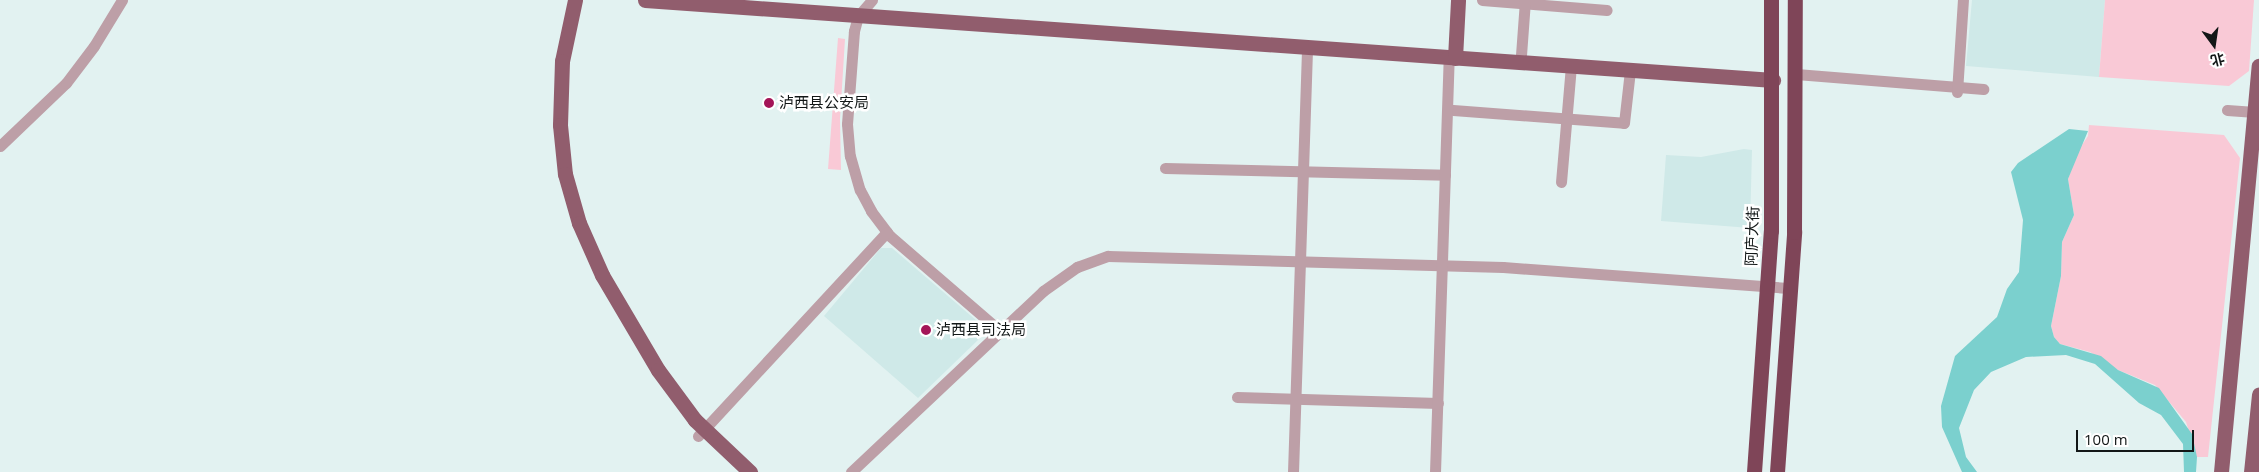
<!DOCTYPE html>
<html>
<head>
<meta charset="utf-8">
<style>
  body { margin:0 }
  #map { position:relative; width:2259px; height:472px; overflow:hidden; background:#e2f2f1; font-family:"Open Sans","Noto Sans SC",sans-serif }
  div>[style] { position:absolute }
  .built>* { inset:0; background:#cfe9e8 }
  .green>* { inset:0; background:#f9c9d6 }
  .water>* { inset:0; background:#7bd0ce }
  .minor>* { height:11px; margin:-5.5px; padding:0 5.5px; transform-origin:5.5px; border-radius:5.5px; background:#bd9fa7 }
  .major>* { height:15px; margin:-7.5px; padding:0 7.5px; transform-origin:7.5px; border-radius:7.5px; background:#915d6d }
  .highway>* { height:15px; margin:-7.5px; padding:0 7.5px; transform-origin:7.5px; border-radius:7.5px; background:#7f4558 }
  .dots>* { width:14px; height:14px; translate:-50% -50%; box-sizing:border-box; border:2px solid #fff; border-radius:50% }
  span { translate:-50% -50%; white-space:nowrap; text-align:center; line-height:1.15; -webkit-text-stroke:5px #fff; paint-order:stroke }
  .poi-label { font-size:15px; color:#121717 }
  .left { translate:0 -50%; text-align:left }
  .street-label { font-size:15px; color:#121717 }
  .north { position:absolute; left:2189px; top:20px; width:50px; height:50px; -webkit-text-stroke:4px #fff; paint-order:stroke; rotate:166deg; font-size:14px; font-weight:700; line-height:20px; text-align:center; color:#121717 }
  .north::after { content:''; display:block; margin:auto; width:18px; height:22px; background:#121717; clip-path:polygon(50% 0,100% 100%,50% 72%,0 100%) }
  .scale { position:absolute; left:2076px; top:430px; width:118px; height:22px; box-sizing:border-box; border:2px solid #121717; border-top:0; padding-left:6px; font-size:15px; line-height:18px; white-space:nowrap; color:#121717; -webkit-text-stroke:4px #fff; paint-order:stroke }
</style>
</head>
<body>
<div id="map">
  <div class="built">
    <div style="clip-path:polygon(1972px 0,2105px 0,2099px 77px,1966px 66px)"></div>
    <div style="clip-path:polygon(1744px 149px,1752px 150px,1750px 228px,1661px 221px,1666px 155px,1701px 157px)"></div>
    <div style="clip-path:polygon(881px 248px,892px 248px,977px 321px,978px 340px,918px 398px,824px 316px)"></div>
  </div>
  <div class="green">
    <div style="clip-path:polygon(2105px 0,2254px 0,2249px 71px,2229px 86px,2099px 77px)"></div>
    <div style="clip-path:polygon(838px 38px,845px 39px,840px 119px,841px 170px,828px 169px)"></div>
    <div style="clip-path:polygon(2089px 125px,2224px 135px,2240px 158px,2208px 457px,2197px 457px,2186px 422px,2155px 385px,2118px 370px,2090px 352px,2060px 344px,2054px 337px,2051px 326px,2061px 276px,2062px 242px,2074px 215px,2068px 179px,2078px 151px,2088px 136px)"></div>
  </div>
  <div class="water">
    <div style="clip-path:polygon(2069px 129px,2088px 131px,2068px 179px,2074px 215px,2062px 242px,2061px 276px,2051px 326px,2054px 337px,2060px 344px,2101px 356px,2118px 370px,2159px 388px,2192px 434px,2197px 457px,2196px 472px,2184px 472px,2183px 444px,2161px 415px,2139px 403px,2095px 364px,2066px 355px,2026px 357px,1991px 372px,1974px 390px,1959px 428px,1966px 457px,1977px 472px,1962px 472px,1942px 427px,1941px 406px,1955px 356px,1997px 317px,2007px 289px,2019px 272px,2023px 220px,2011px 172px,2018px 163px)"></div>
  </div>
  <div class="minor">
    <div style="left:872px;top:0;width:21px;rotate:131deg"></div>
    <div style="left:858px;top:16px;width:16px;rotate:105deg"></div>
    <div style="left:854px;top:31px;width:93px;rotate:94.3deg"></div>
    <div style="left:847px;top:124px;width:32px;rotate:85deg"></div>
    <div style="left:850px;top:156px;width:35px;rotate:74deg"></div>
    <div style="left:860px;top:190px;width:24px;rotate:62deg"></div>
    <div style="left:871px;top:211px;width:31px;rotate:53deg"></div>
    <div style="left:890px;top:236px;width:145px;rotate:40.8deg"></div>
    <div style="left:1482px;top:0;width:125px;rotate:4.6deg"></div>
    <div style="left:1521px;top:55px;width:55px;rotate:-85.8deg"></div>
    <div style="left:1796px;top:74px;width:188px;rotate:4.6deg"></div>
    <div style="left:1957px;top:92px;width:92px;rotate:-86.3deg"></div>
    <div style="left:1453px;top:110px;width:171px;rotate:4.3deg"></div>
    <div style="left:1624px;top:123px;width:53px;rotate:-83.5deg"></div>
    <div style="left:2227px;top:110px;width:28px;rotate:4deg"></div>
    <div style="left:0;top:146px;width:91px;rotate:-43.7deg"></div>
    <div style="left:66px;top:83px;width:46px;rotate:-52.9deg"></div>
    <div style="left:94px;top:46px;width:54px;rotate:-58.7deg"></div>
    <div style="left:1165px;top:168px;width:280px;rotate:1.4deg"></div>
    <div style="left:1561px;top:182px;width:116px;rotate:-85.1deg"></div>
    <div style="left:1237px;top:397px;width:201px;rotate:1.7deg"></div>
    <div style="left:698px;top:436px;width:278px;rotate:-47.2deg"></div>
    <div style="left:851px;top:472px;width:264px;rotate:-43.3deg"></div>
    <div style="left:1043px;top:291px;width:42px;rotate:-35.2deg"></div>
    <div style="left:1077px;top:267px;width:33px;rotate:-20deg"></div>
    <div style="left:1108px;top:256px;width:395px;rotate:1.6deg"></div>
    <div style="left:1503px;top:267px;width:289px;rotate:4.2deg"></div>
    <div style="left:1293px;top:472px;width:425px;rotate:-88.1deg"></div>
    <div style="left:1435px;top:472px;width:415px;rotate:-88.1deg"></div>
  </div>
  <div class="major">
    <div style="left:575px;top:0;width:62px;rotate:102deg"></div>
    <div style="left:562px;top:61px;width:64px;rotate:91.8deg"></div>
    <div style="left:560px;top:125px;width:49px;rotate:84.2deg"></div>
    <div style="left:565px;top:174px;width:51px;rotate:74.1deg"></div>
    <div style="left:579px;top:223px;width:57px;rotate:66.1deg"></div>
    <div style="left:602px;top:275px;width:110px;rotate:59.5deg"></div>
    <div style="left:658px;top:370px;width:62px;rotate:53.5deg"></div>
    <div style="left:695px;top:420px;width:76px;rotate:43.4deg"></div>
    <div style="left:645px;top:0;width:1131px;rotate:4.06deg"></div>
    <div style="left:1455px;top:58px;width:58px;rotate:-87deg"></div>
    <div style="left:2221px;top:472px;width:408px;rotate:-84.7deg"></div>
    <div style="left:2251px;top:472px;width:78px;rotate:-84.1deg"></div>
  </div>
  <div class="highway">
    <div style="left:1754px;top:472px;width:242px;rotate:-86deg"></div>
    <div style="left:1771px;top:231px;width:231px;rotate:-90deg"></div>
    <div style="left:1777px;top:472px;width:241px;rotate:-85.9deg"></div>
    <div style="left:1794px;top:232px;width:232px;rotate:-89.8deg"></div>
  </div>
  <div class="dots">
    <div style="left:769px;top:103px;background:#a41558"></div>
    <div style="left:926px;top:330px;background:#a41558"></div>
  </div>
  <div class="poi-label">
    <span class="left" style="left:779px;top:103px">泸西县公安局</span>
    <span class="left" style="left:936px;top:330px">泸西县司法局</span>
  </div>
  <div class="street-label">
    <span style="left:1752px;top:236px;rotate:-88deg">阿庐大街</span>
  </div>
  <div class="north">北</div>
  <div class="scale">100 m</div>
</div>
</body>
</html>
